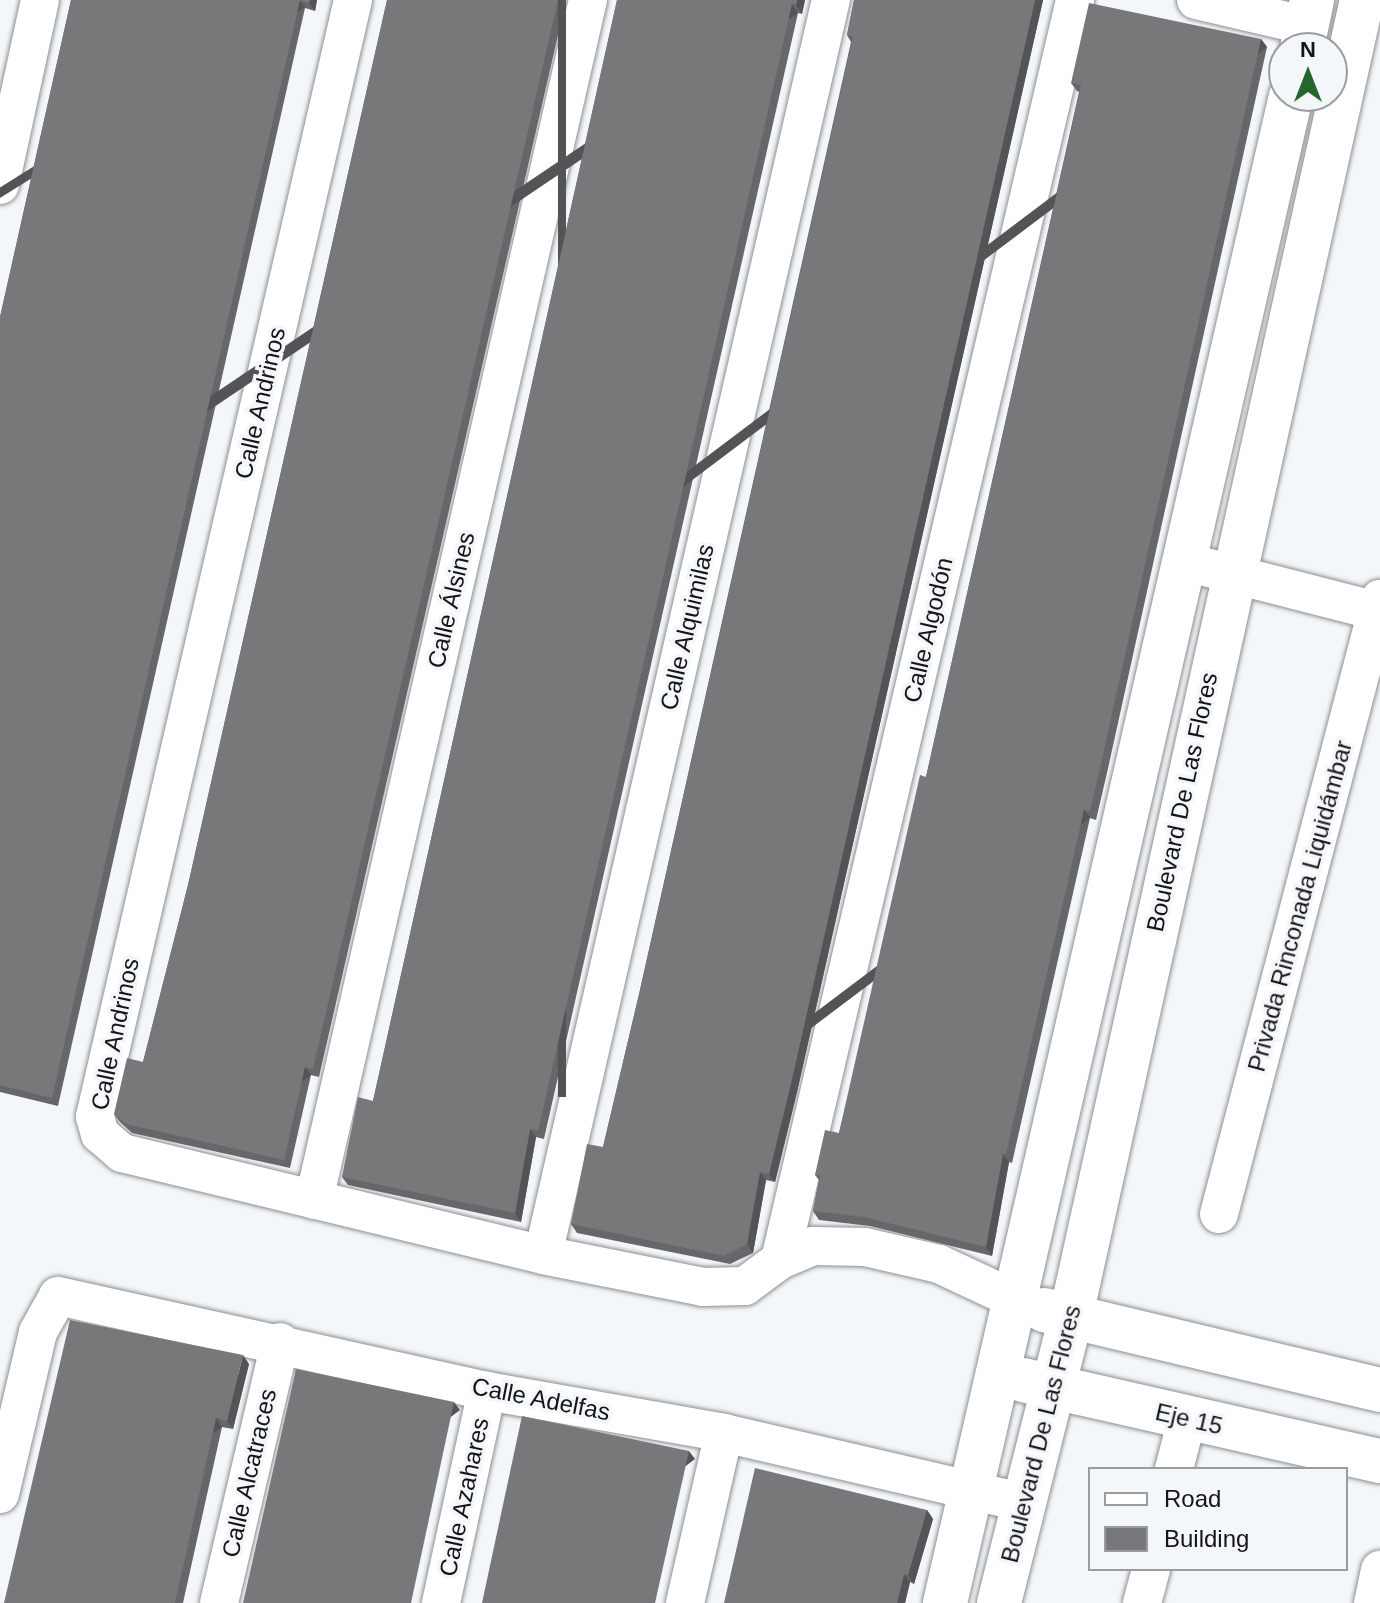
<!DOCTYPE html>
<html>
<head>
<meta charset="utf-8">
<style>
  body { margin:0 }
  #map { position:relative; width:1380px; height:1603px; overflow:hidden; background:#f4f7fa; font-family:Arial,sans-serif }
  div>[style] { position:absolute }
  .roads { filter:drop-shadow(0 0 2px #8d9092) drop-shadow(0 0 2px #8d9092) }
  .minor>* { height:38px; margin:-19px; padding:0 19px; transform-origin:19px; border-radius:19px; background:#fff }
  .tertiary>* { height:44px; margin:-22px; padding:0 22px; transform-origin:22px; border-radius:22px; background:#fff }
  .wall>* { inset:0; background:#67676a }
  .shaded-wall>* { inset:0; background:#545456; transform-origin:0 0 }
  .building>* { inset:0; background:#78787b }
  span { translate:-50% -50%; white-space:nowrap; text-align:center; line-height:1.15; -webkit-text-stroke:7px #f4f7fa; paint-order:stroke }
  .street-label { font-size:24px; color:#141516 }
  .legend { position:absolute; left:1088px; top:1467px; width:260px; height:104px; box-sizing:border-box; background:#f4f7fa; border:2px solid #9a9d9f; margin:0; padding:10px 14px; list-style:none; font-size:24px; color:#141516 }
  .legend li { display:flex; align-items:center; gap:16px; height:40px }
  .legend b { width:40px; border:2px solid #9a9d9f }
  .north { position:absolute; left:1268px; top:32px; width:80px; height:80px; box-sizing:border-box; background:#f4f7fa; border:2px solid #9a9d9f; border-radius:50%; rotate:0deg; font-size:22px; font-weight:700; line-height:32px; text-align:center; color:#141516 }
  .north::after { content:''; display:block; margin:auto; width:28px; height:36px; background:#25662f; clip-path:polygon(50% 0,100% 100%,50% 72%,0 100%) }
</style>
</head>
<body>
<div id="map">
  <div class="roads">
    <div class="minor">
      <div style="left:353px;top:0;width:1146px;rotate:103.01deg"></div>
      <div style="left:95px;top:1117px;width:18px;rotate:74deg"></div>
      <div style="left:100px;top:1134px;width:29px;rotate:41deg"></div>
      <div style="left:122px;top:1153px;width:433px;rotate:13.6deg"></div>
      <div style="left:543px;top:1255px;width:163px;rotate:11.3deg"></div>
      <div style="left:703px;top:1287px;width:42px;rotate:-1.4deg"></div>
      <div style="left:745px;top:1286px;width:44px;rotate:-36.6deg"></div>
      <div style="left:780px;top:1260px;width:36px;rotate:-23deg"></div>
      <div style="left:813px;top:1246px;width:52px;rotate:1.1deg"></div>
      <div style="left:865px;top:1247px;width:76px;rotate:12.9deg"></div>
      <div style="left:939px;top:1264px;width:85px;rotate:25.1deg"></div>
      <div style="left:1196px;top:0;width:115px;rotate:13.1deg"></div>
      <div style="left:0;top:185px;width:189px;rotate:-77.8deg"></div>
      <div style="left:1182px;top:561px;width:204px;rotate:14.4deg"></div>
      <div style="left:314px;top:1200px;width:1231px;rotate:-77.14deg"></div>
      <div style="left:1219px;top:1214px;width:636px;rotate:-75.33deg"></div>
      <div style="left:543px;top:1255px;width:1288px;rotate:-77.08deg"></div>
      <div style="left:780px;top:1260px;width:1294px;rotate:-76.82deg"></div>
      <div style="left:1174px;top:1469px;width:52px;rotate:-75.4deg"></div>
      <div style="left:0;top:1494px;width:166px;rotate:-76.8deg"></div>
      <div style="left:38px;top:1332px;width:41px;rotate:-60.9deg"></div>
      <div style="left:58px;top:1296px;width:439px;rotate:12.5deg"></div>
      <div style="left:487px;top:1391px;width:241px;rotate:10deg"></div>
      <div style="left:724px;top:1433px;width:308px;rotate:13.1deg"></div>
      <div style="left:219px;top:1603px;width:268px;rotate:-76.8deg"></div>
      <div style="left:441px;top:1603px;width:217px;rotate:-77.8deg"></div>
      <div style="left:685px;top:1603px;width:174px;rotate:-77.1deg"></div>
      <div style="left:1142px;top:1603px;width:35px;rotate:-75deg"></div>
      <div style="left:1373px;top:1603px;width:34px;rotate:-78deg"></div>
    </div>
    <div class="tertiary">
      <div style="left:1302px;top:48px;width:49px;rotate:-78.2deg"></div>
      <div style="left:1044px;top:1310px;width:345px;rotate:13.4deg"></div>
      <div style="left:1023px;top:1380px;width:366px;rotate:12.8deg"></div>
      <div style="left:945px;top:1603px;width:1546px;rotate:-77.07deg"></div>
      <div style="left:999px;top:1603px;width:292px;rotate:-75.9deg"></div>
      <div style="left:1070px;top:1320px;width:1352px;rotate:-77.53deg"></div>
    </div>
  </div>
  <div class="wall">
    <div style="clip-path:polygon(71px 0,317px 0,315px 11px,305px 8px,58px 1106px,0 1092px,0 317px)"></div>
    <div style="clip-path:polygon(387px 0,566px 0,319px 1077px,311px 1075px,290px 1168px,132px 1133px,120px 1122px,114px 1114px,143px 1062px,188px 885px)"></div>
    <div style="clip-path:polygon(617px 0,805px 0,802px 14px,798px 13px,544px 1139px,536px 1137px,521px 1222px,348px 1185px,342px 1177px,373px 1101px)"></div>
    <div style="clip-path:polygon(854px 0,1043px 0,797px 1092px,775px 1182px,766px 1180px,753px 1253px,730px 1264px,577px 1233px,571px 1224px,603px 1147px,640px 990px,851px 42px,847px 35px)"></div>
    <div style="clip-path:polygon(1261px 39px,1267px 47px,1107px 773px,1096px 820px,1090px 818px,1012px 1163px,1009px 1162px,992px 1256px,870px 1226px,819px 1220px,813px 1211px,819px 1180px,815px 1175px,839px 1133px,926px 777px,1079px 92px,1077px 91px,1071px 83px)"></div>
    <div style="clip-path:polygon(249px 1364px,233px 1429px,222px 1427px,183px 1603px,4px 1603px)"></div>
    <div style="clip-path:polygon(927px 1510px,933px 1519px,914px 1584px,910px 1582px,905px 1603px,724px 1603px)"></div>
  </div>
  <div class="shaded-wall">
    <div style="left:300px;top:0;width:9px;height:1126px;rotate:58deg"></div>
    <div style="clip-path:polygon(310px 0,317px 0,315px 11px,309px 3px)"></div>
    <div style="left:558px;top:0;width:8px;height:1097px"></div>
    <div style="clip-path:polygon(797px 0,805px 0,802px 14px,796px 5px)"></div>
    <div style="clip-path:polygon(1035px 0,1043px 0,797px 1092px,775px 1182px,769px 1174px)"></div>
    <div style="left:792px;top:4px;width:11px;height:1154px;rotate:56deg"></div>
    <div style="left:1261px;top:39px;width:10px;height:791px;rotate:53deg"></div>
    <div style="left:1084px;top:810px;width:10px;height:353px;rotate:53deg"></div>
    <div style="left:305px;top:1067px;width:10px;height:95px;rotate:53deg"></div>
    <div style="clip-path:polygon(530px 1129px,536px 1137px,521px 1222px,515px 1213px)"></div>
    <div style="clip-path:polygon(1003px 1154px,1009px 1162px,992px 1256px,986px 1247px)"></div>
    <div style="clip-path:polygon(760px 1172px,766px 1180px,753px 1253px,747px 1244px)"></div>
    <div style="clip-path:polygon(243px 1355px,249px 1364px,233px 1429px,227px 1421px)"></div>
    <div style="left:454px;top:1402px;width:10px;height:206px;rotate:53deg"></div>
    <div style="left:216px;top:1418px;width:11px;height:189px;rotate:56deg"></div>
    <div style="left:689px;top:1451px;width:10px;height:156px;rotate:53deg"></div>
    <div style="clip-path:polygon(927px 1510px,933px 1519px,914px 1584px,908px 1575px)"></div>
    <div style="clip-path:polygon(904px 1574px,910px 1582px,905px 1603px,897px 1603px)"></div>
  </div>
  <div class="building">
    <div style="clip-path:polygon(71px 0,310px 0,309px 3px,300px 0,52px 1098px,0 1085px,0 317px)"></div>
    <div style="clip-path:polygon(387px 0,558px 0,313px 1069px,305px 1067px,284px 1160px,126px 1124px,114px 1114px,127px 1058px,143px 1062px,188px 885px)"></div>
    <div style="clip-path:polygon(617px 0,797px 0,796px 5px,792px 4px,542px 1114px,538px 1130px,530px 1129px,515px 1213px,342px 1177px,358px 1097px,373px 1101px)"></div>
    <div style="clip-path:polygon(854px 0,1035px 0,791px 1084px,769px 1174px,760px 1172px,747px 1244px,724px 1256px,571px 1224px,587px 1144px,603px 1147px,640px 990px,853px 37px,847px 35px)"></div>
    <div style="clip-path:polygon(1089px 3px,1261px 39px,1101px 764px,1090px 811px,1084px 810px,1006px 1154px,1003px 1154px,986px 1247px,864px 1217px,813px 1211px,820px 1176px,815px 1175px,825px 1130px,839px 1133px,920px 775px,926px 777px,1081px 85px,1071px 83px)"></div>
    <div style="clip-path:polygon(70px 1320px,243px 1355px,227px 1421px,216px 1418px,175px 1603px,4px 1603px)"></div>
    <div style="clip-path:polygon(296px 1369px,454px 1402px,411px 1603px,243px 1603px)"></div>
    <div style="clip-path:polygon(522px 1416px,689px 1451px,655px 1603px,482px 1603px)"></div>
    <div style="clip-path:polygon(755px 1468px,927px 1510px,908px 1575px,904px 1574px,897px 1603px,724px 1603px)"></div>
  </div>
  <div class="street-label">
    <span style="left:260px;top:403px;rotate:-77deg">Calle Andrinos</span>
    <span style="left:451px;top:600px;rotate:-77deg">Calle Álsines</span>
    <span style="left:687px;top:627px;rotate:-77deg">Calle Alquimilas</span>
    <span style="left:928px;top:630px;rotate:-77deg">Calle Algodón</span>
    <span style="left:1182px;top:802px;rotate:-78deg">Boulevard De Las Flores</span>
    <span style="left:1300px;top:906px;rotate:-75deg">Privada Rinconada Liquidámbar</span>
    <span style="left:115px;top:1034px;rotate:-78deg">Calle Andrinos</span>
    <span style="left:541px;top:1399px;rotate:11deg">Calle Adelfas</span>
    <span style="left:1189px;top:1419px;rotate:13deg">Eje 15</span>
    <span style="left:1041px;top:1434px;rotate:-76deg">Boulevard De Las Flores</span>
    <span style="left:249px;top:1473px;rotate:-77deg">Calle Alcatraces</span>
    <span style="left:464px;top:1497px;rotate:-78deg">Calle Azahares</span>
  </div>
  <ul class="legend">
  <li><b style="height:10px;background:#fff"></b>Road</li>
  <li><b style="height:22px;background:#78787b"></b>Building</li>
  </ul>
  <div class="north">N</div>
</div>
</body>
</html>
